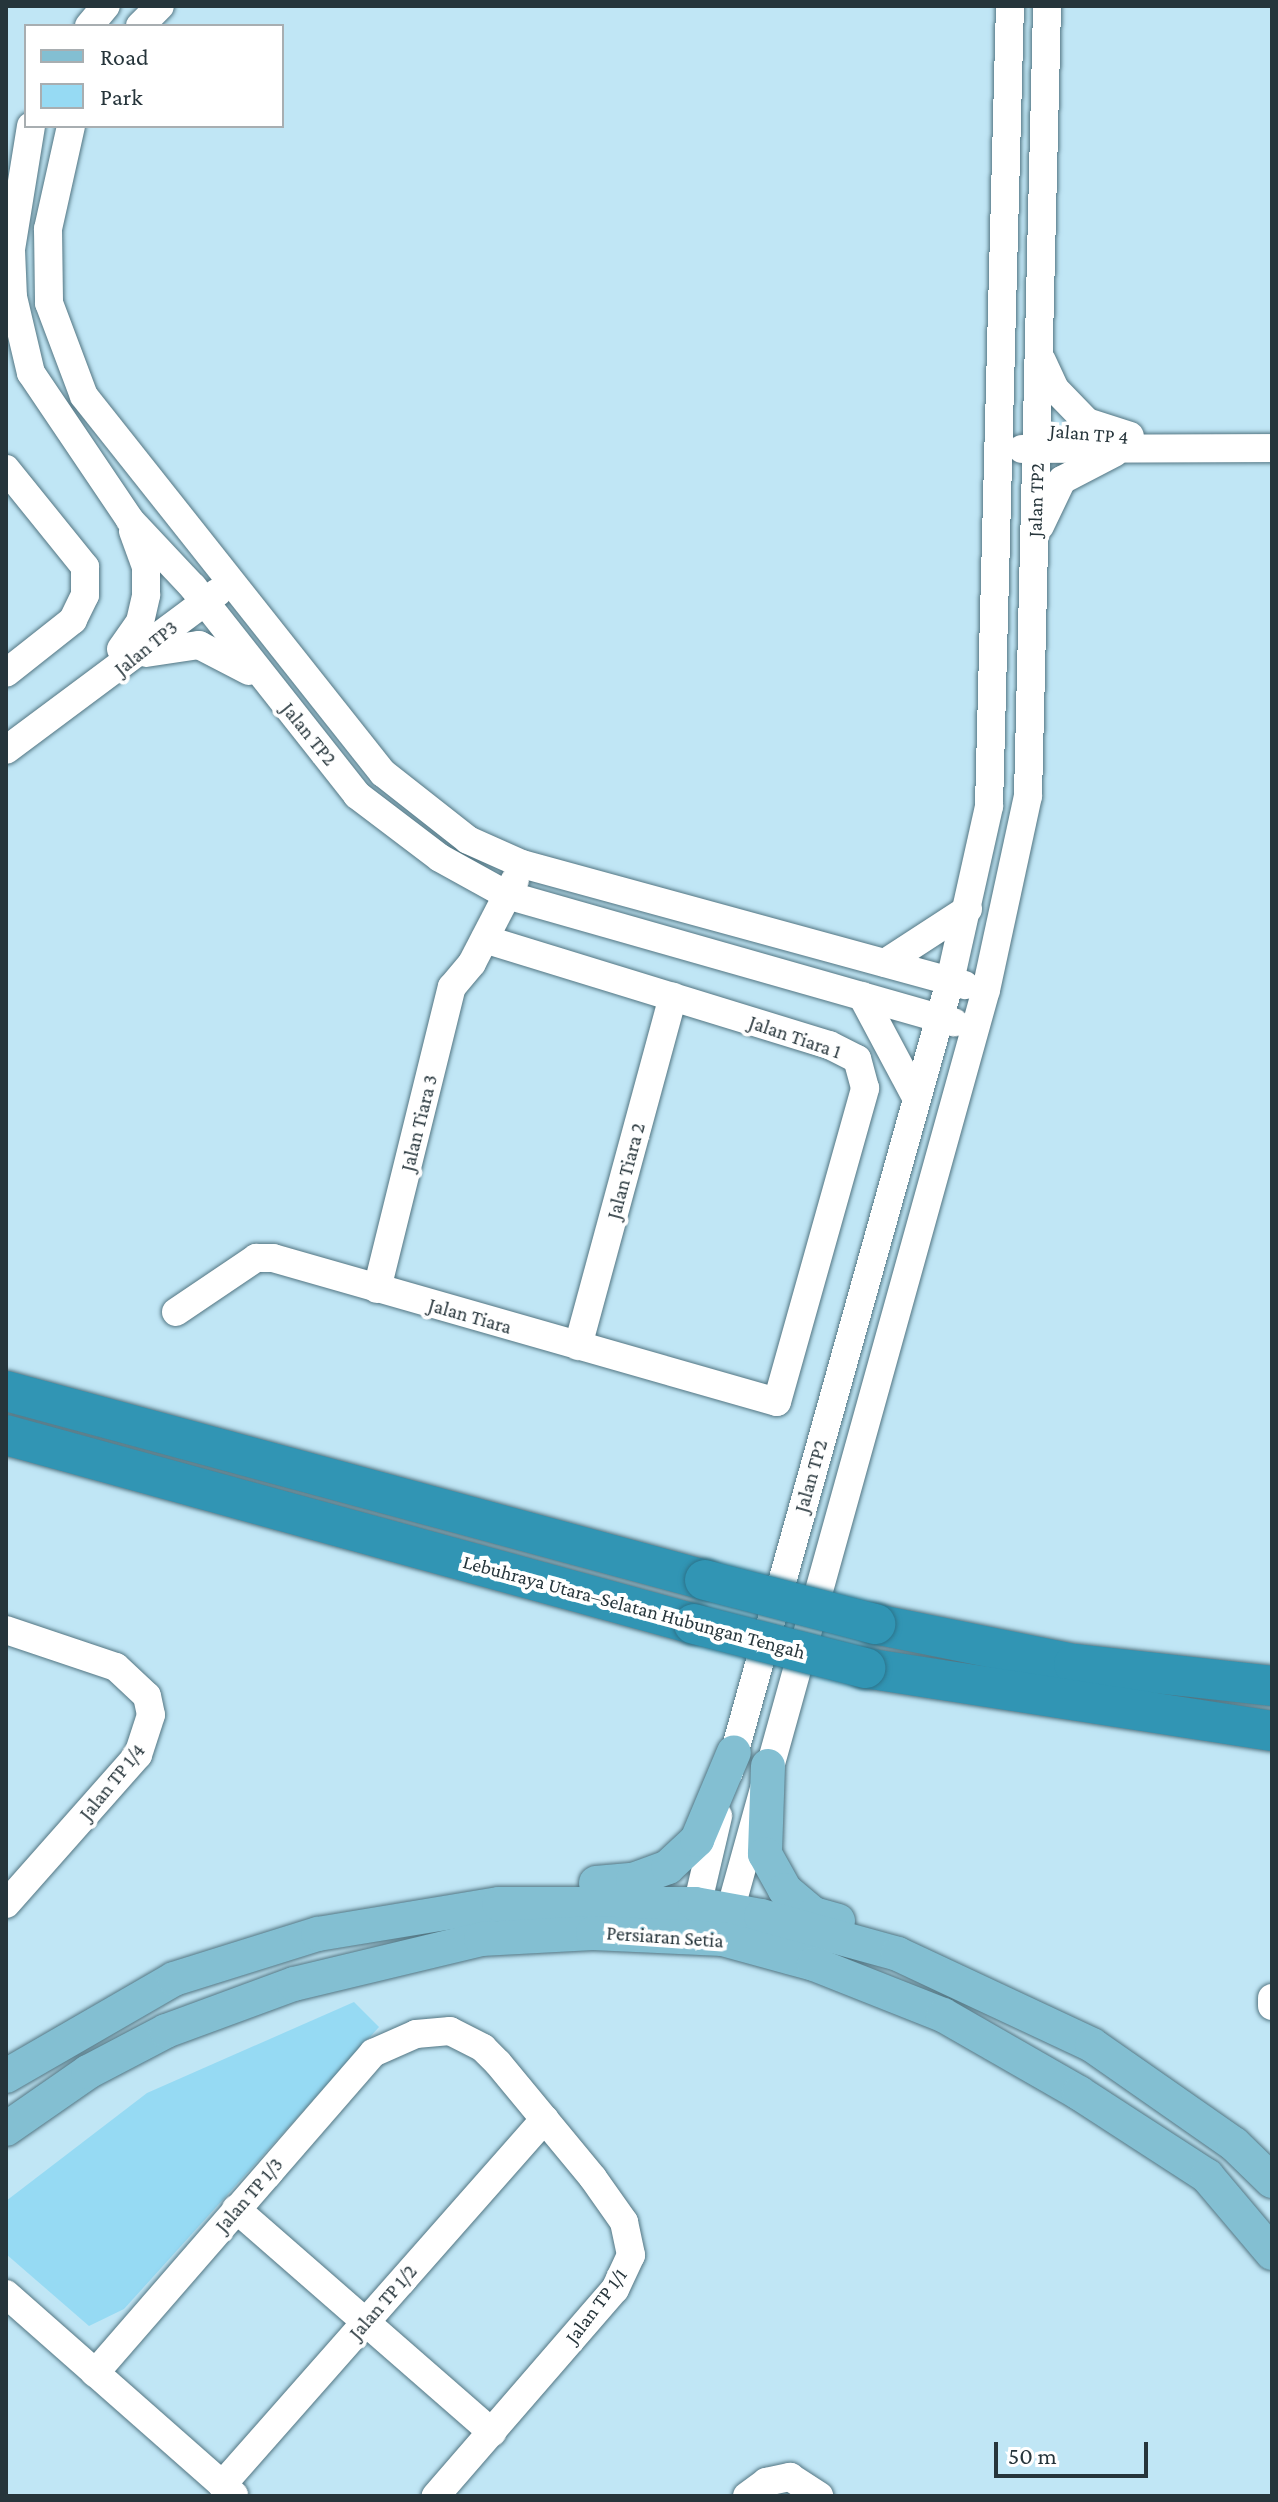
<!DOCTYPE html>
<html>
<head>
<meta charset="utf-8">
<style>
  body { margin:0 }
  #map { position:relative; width:1278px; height:2502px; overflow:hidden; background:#c0e6f5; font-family:"Crimson Pro",serif }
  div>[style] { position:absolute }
  .green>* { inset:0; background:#96daf3 }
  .roads { filter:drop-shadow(0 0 2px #527582) drop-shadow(0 0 2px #527582) }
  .minor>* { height:28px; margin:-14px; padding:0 14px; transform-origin:14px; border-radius:14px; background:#fff }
  .major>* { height:34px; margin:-17px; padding:0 17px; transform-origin:17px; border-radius:17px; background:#83bfd2 }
  .highway>* { height:40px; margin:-20px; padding:0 20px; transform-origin:20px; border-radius:20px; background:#3195b4 }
  .bridges { filter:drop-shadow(0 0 2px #2d738a) drop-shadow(0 0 2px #2d738a) }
  .highway-bridge>* { height:40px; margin:-20px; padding:0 20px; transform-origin:20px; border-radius:20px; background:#3195b4 }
  span { translate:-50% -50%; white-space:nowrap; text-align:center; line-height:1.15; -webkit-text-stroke:8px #fff; paint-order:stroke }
  .street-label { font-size:20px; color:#26353b }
  .frame { position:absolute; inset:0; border:8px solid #26353b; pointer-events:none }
  .legend { position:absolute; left:24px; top:24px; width:260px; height:104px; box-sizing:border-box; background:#fff; border:2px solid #a8aeb1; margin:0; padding:10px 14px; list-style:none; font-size:24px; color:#26353b }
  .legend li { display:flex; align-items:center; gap:16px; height:40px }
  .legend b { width:40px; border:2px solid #a8aeb1 }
  .scale { position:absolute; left:994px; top:2442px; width:154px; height:36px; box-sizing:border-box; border:4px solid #26353b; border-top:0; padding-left:10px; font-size:24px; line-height:28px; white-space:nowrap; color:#26353b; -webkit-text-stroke:6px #fff; paint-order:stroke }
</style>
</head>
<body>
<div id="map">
  <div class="green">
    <div style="clip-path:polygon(354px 2002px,379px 2027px,124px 2309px,89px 2326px,6px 2254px,6px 2201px,147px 2093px)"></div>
  </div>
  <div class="roads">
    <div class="minor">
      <div style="left:89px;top:26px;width:26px;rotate:-50deg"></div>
      <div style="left:140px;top:26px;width:28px;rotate:-45deg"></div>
      <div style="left:31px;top:126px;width:126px;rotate:99.2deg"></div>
      <div style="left:11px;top:250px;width:47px;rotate:87.6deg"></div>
      <div style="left:13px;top:297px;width:78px;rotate:76.7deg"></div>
      <div style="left:31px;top:373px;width:177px;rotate:56deg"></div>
      <div style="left:130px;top:520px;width:92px;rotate:46.8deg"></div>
      <div style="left:193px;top:587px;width:265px;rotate:51.7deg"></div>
      <div style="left:357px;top:795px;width:104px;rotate:37.2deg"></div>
      <div style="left:440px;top:858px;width:77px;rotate:28.9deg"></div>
      <div style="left:507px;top:895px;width:465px;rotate:15.9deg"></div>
      <div style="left:71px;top:126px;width:106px;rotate:102.6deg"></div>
      <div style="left:48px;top:229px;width:74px;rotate:89.2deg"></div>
      <div style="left:49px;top:303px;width:99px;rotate:69.4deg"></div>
      <div style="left:84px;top:396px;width:481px;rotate:51.6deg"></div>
      <div style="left:383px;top:773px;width:108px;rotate:38.2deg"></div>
      <div style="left:468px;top:840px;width:59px;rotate:24deg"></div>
      <div style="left:522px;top:864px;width:459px;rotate:15.3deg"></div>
      <div style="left:1042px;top:361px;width:31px;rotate:65deg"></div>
      <div style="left:1055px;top:389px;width:46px;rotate:45.9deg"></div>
      <div style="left:1087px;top:422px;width:45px;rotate:18deg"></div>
      <div style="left:1022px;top:449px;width:250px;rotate:-0.2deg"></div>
      <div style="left:6px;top:469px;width:126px;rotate:51.1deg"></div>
      <div style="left:85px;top:567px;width:28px;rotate:90deg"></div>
      <div style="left:85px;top:595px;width:28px;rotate:116deg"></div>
      <div style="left:73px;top:620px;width:85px;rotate:141.7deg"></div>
      <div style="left:1040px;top:526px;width:51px;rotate:-64.4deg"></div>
      <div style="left:1062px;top:480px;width:59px;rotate:-27.4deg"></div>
      <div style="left:121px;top:649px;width:33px;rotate:-55deg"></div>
      <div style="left:140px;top:622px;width:28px;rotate:-77deg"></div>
      <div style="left:146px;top:595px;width:28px;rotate:-90deg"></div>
      <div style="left:146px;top:567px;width:38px;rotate:-110deg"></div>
      <div style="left:146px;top:653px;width:54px;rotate:-8.6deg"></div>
      <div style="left:199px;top:645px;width:56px;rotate:27.5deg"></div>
      <div style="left:6px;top:750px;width:264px;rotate:-36.7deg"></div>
      <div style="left:885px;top:963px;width:99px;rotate:-33deg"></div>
      <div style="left:862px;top:996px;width:115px;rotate:61.9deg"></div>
      <div style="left:377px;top:1289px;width:311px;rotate:-76.1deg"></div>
      <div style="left:452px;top:987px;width:31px;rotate:-50deg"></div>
      <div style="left:472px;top:963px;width:93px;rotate:-62.6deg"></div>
      <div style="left:176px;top:1312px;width:97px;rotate:-34deg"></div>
      <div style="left:256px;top:1258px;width:17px"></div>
      <div style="left:273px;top:1258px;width:524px;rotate:15.95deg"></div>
      <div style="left:777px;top:1402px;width:326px;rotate:-74.3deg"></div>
      <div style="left:865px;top:1088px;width:30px;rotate:-105deg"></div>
      <div style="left:857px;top:1059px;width:31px;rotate:-153deg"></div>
      <div style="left:829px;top:1045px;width:360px;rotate:-162.9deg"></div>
      <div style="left:578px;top:1346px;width:362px;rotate:-74.8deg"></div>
      <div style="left:6px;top:1630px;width:116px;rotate:18.6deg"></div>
      <div style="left:116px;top:1667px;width:42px;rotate:43.1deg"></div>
      <div style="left:147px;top:1696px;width:19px;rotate:78deg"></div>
      <div style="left:151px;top:1715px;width:42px;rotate:108deg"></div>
      <div style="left:138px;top:1755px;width:199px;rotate:131.5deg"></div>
      <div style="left:729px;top:1772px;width:821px;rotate:-74.39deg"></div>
      <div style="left:950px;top:981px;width:179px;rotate:-77.4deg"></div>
      <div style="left:989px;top:806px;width:800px;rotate:-88.5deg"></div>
      <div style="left:693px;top:1923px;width:110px;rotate:-76.8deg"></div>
      <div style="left:725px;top:1929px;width:975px;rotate:-74.47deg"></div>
      <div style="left:986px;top:990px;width:198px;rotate:-77.8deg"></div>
      <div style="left:1028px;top:796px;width:790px;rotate:-88.62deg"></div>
      <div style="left:1272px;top:1998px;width:8px;rotate:90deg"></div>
      <div style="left:236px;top:2209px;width:340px;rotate:41.1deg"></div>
      <div style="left:6px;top:2294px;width:304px;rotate:41.4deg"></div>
      <div style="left:95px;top:2373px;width:424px;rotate:-49deg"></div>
      <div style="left:373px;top:2053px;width:47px;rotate:-23.8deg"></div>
      <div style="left:416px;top:2034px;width:34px;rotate:-5deg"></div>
      <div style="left:450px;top:2031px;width:37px;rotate:27deg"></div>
      <div style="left:483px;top:2048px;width:21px;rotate:45deg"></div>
      <div style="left:498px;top:2063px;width:149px;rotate:50.4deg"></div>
      <div style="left:593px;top:2178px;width:54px;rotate:54.8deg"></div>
      <div style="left:624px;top:2222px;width:34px;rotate:78deg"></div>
      <div style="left:631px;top:2255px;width:38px;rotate:115deg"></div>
      <div style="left:615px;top:2289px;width:274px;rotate:130.9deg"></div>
      <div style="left:222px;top:2485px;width:488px;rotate:-48.6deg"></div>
      <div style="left:747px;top:2496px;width:24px;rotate:-36deg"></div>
      <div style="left:766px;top:2482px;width:25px;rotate:-12deg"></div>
      <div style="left:790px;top:2477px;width:35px;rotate:33deg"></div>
    </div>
    <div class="major">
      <div style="left:768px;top:1766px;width:88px;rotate:92deg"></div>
      <div style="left:765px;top:1854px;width:41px;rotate:60.9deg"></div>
      <div style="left:785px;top:1890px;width:38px;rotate:40deg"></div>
      <div style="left:814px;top:1914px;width:25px;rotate:16deg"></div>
      <div style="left:596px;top:1883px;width:37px;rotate:-5deg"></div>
      <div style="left:633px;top:1880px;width:37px;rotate:-20deg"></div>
      <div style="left:668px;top:1867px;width:40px;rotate:-43deg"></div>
      <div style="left:697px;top:1840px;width:95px;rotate:-67.2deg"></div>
      <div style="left:6px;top:2076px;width:194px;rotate:-30deg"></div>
      <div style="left:174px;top:1979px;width:151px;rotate:-17.4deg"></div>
      <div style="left:318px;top:1934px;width:183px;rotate:-9.4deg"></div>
      <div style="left:499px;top:1904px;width:196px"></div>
      <div style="left:695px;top:1904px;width:67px;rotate:10.3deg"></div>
      <div style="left:761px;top:1916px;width:142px;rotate:15.5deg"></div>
      <div style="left:898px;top:1954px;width:214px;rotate:25.1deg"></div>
      <div style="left:1092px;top:2045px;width:173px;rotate:34.9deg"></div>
      <div style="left:1234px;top:2144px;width:53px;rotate:44.2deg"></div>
      <div style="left:6px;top:2129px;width:100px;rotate:-34.8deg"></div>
      <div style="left:88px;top:2072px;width:88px;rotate:-27.7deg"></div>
      <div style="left:166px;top:2031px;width:136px;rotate:-20.2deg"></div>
      <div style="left:294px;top:1984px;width:192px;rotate:-13.5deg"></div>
      <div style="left:481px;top:1939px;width:112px;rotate:-3.1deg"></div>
      <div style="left:593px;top:1933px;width:130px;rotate:2.6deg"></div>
      <div style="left:723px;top:1939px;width:94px;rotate:15.4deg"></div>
      <div style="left:814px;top:1964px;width:139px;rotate:21.6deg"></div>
      <div style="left:943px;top:2015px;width:157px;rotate:29.8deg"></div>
      <div style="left:1079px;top:2093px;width:153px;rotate:33deg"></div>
      <div style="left:1207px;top:2176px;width:101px;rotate:49.8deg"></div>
    </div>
    <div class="highway">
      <div style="left:6px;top:1391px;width:724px;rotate:15.13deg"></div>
      <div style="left:6px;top:1435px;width:713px;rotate:15.36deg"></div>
      <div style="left:875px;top:1624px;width:203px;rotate:11.4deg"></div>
      <div style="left:1074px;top:1664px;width:199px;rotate:6.3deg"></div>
      <div style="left:865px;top:1668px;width:412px;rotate:8.8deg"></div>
    </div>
  </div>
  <div class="bridges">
    <div class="highway-bridge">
      <div style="left:705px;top:1580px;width:176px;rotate:14.5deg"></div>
      <div style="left:694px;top:1624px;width:177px;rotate:14.4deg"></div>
    </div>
  </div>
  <div class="street-label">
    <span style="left:1089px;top:434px;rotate:5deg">Jalan TP 4</span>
    <span style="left:1036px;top:500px;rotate:-88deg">Jalan TP2</span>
    <span style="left:146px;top:648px;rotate:-39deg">Jalan TP3</span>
    <span style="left:309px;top:734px;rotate:51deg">Jalan TP2</span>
    <span style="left:795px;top:1037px;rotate:19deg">Jalan Tiara 1</span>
    <span style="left:419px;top:1123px;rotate:-76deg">Jalan Tiara 3</span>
    <span style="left:626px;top:1171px;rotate:-75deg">Jalan Tiara 2</span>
    <span style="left:470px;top:1316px;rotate:16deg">Jalan Tiara</span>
    <span style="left:811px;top:1476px;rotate:-74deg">Jalan TP2</span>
    <span style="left:634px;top:1607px;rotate:15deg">Lebuhraya Utara–Selatan Hubungan Tengah</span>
    <span style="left:112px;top:1782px;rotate:-51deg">Jalan TP 1/4</span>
    <span style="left:665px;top:1937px;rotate:4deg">Persiaran Setia</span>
    <span style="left:249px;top:2195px;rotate:-49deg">Jalan TP 1/3</span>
    <span style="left:383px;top:2302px;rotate:-49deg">Jalan TP 1/2</span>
    <span style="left:596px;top:2306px;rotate:-53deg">Jalan TP 1/1</span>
  </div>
  <div class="frame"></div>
  <ul class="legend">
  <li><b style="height:10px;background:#83bfd2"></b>Road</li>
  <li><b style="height:22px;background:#96daf3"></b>Park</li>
  </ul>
  <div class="scale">50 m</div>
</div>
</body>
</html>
